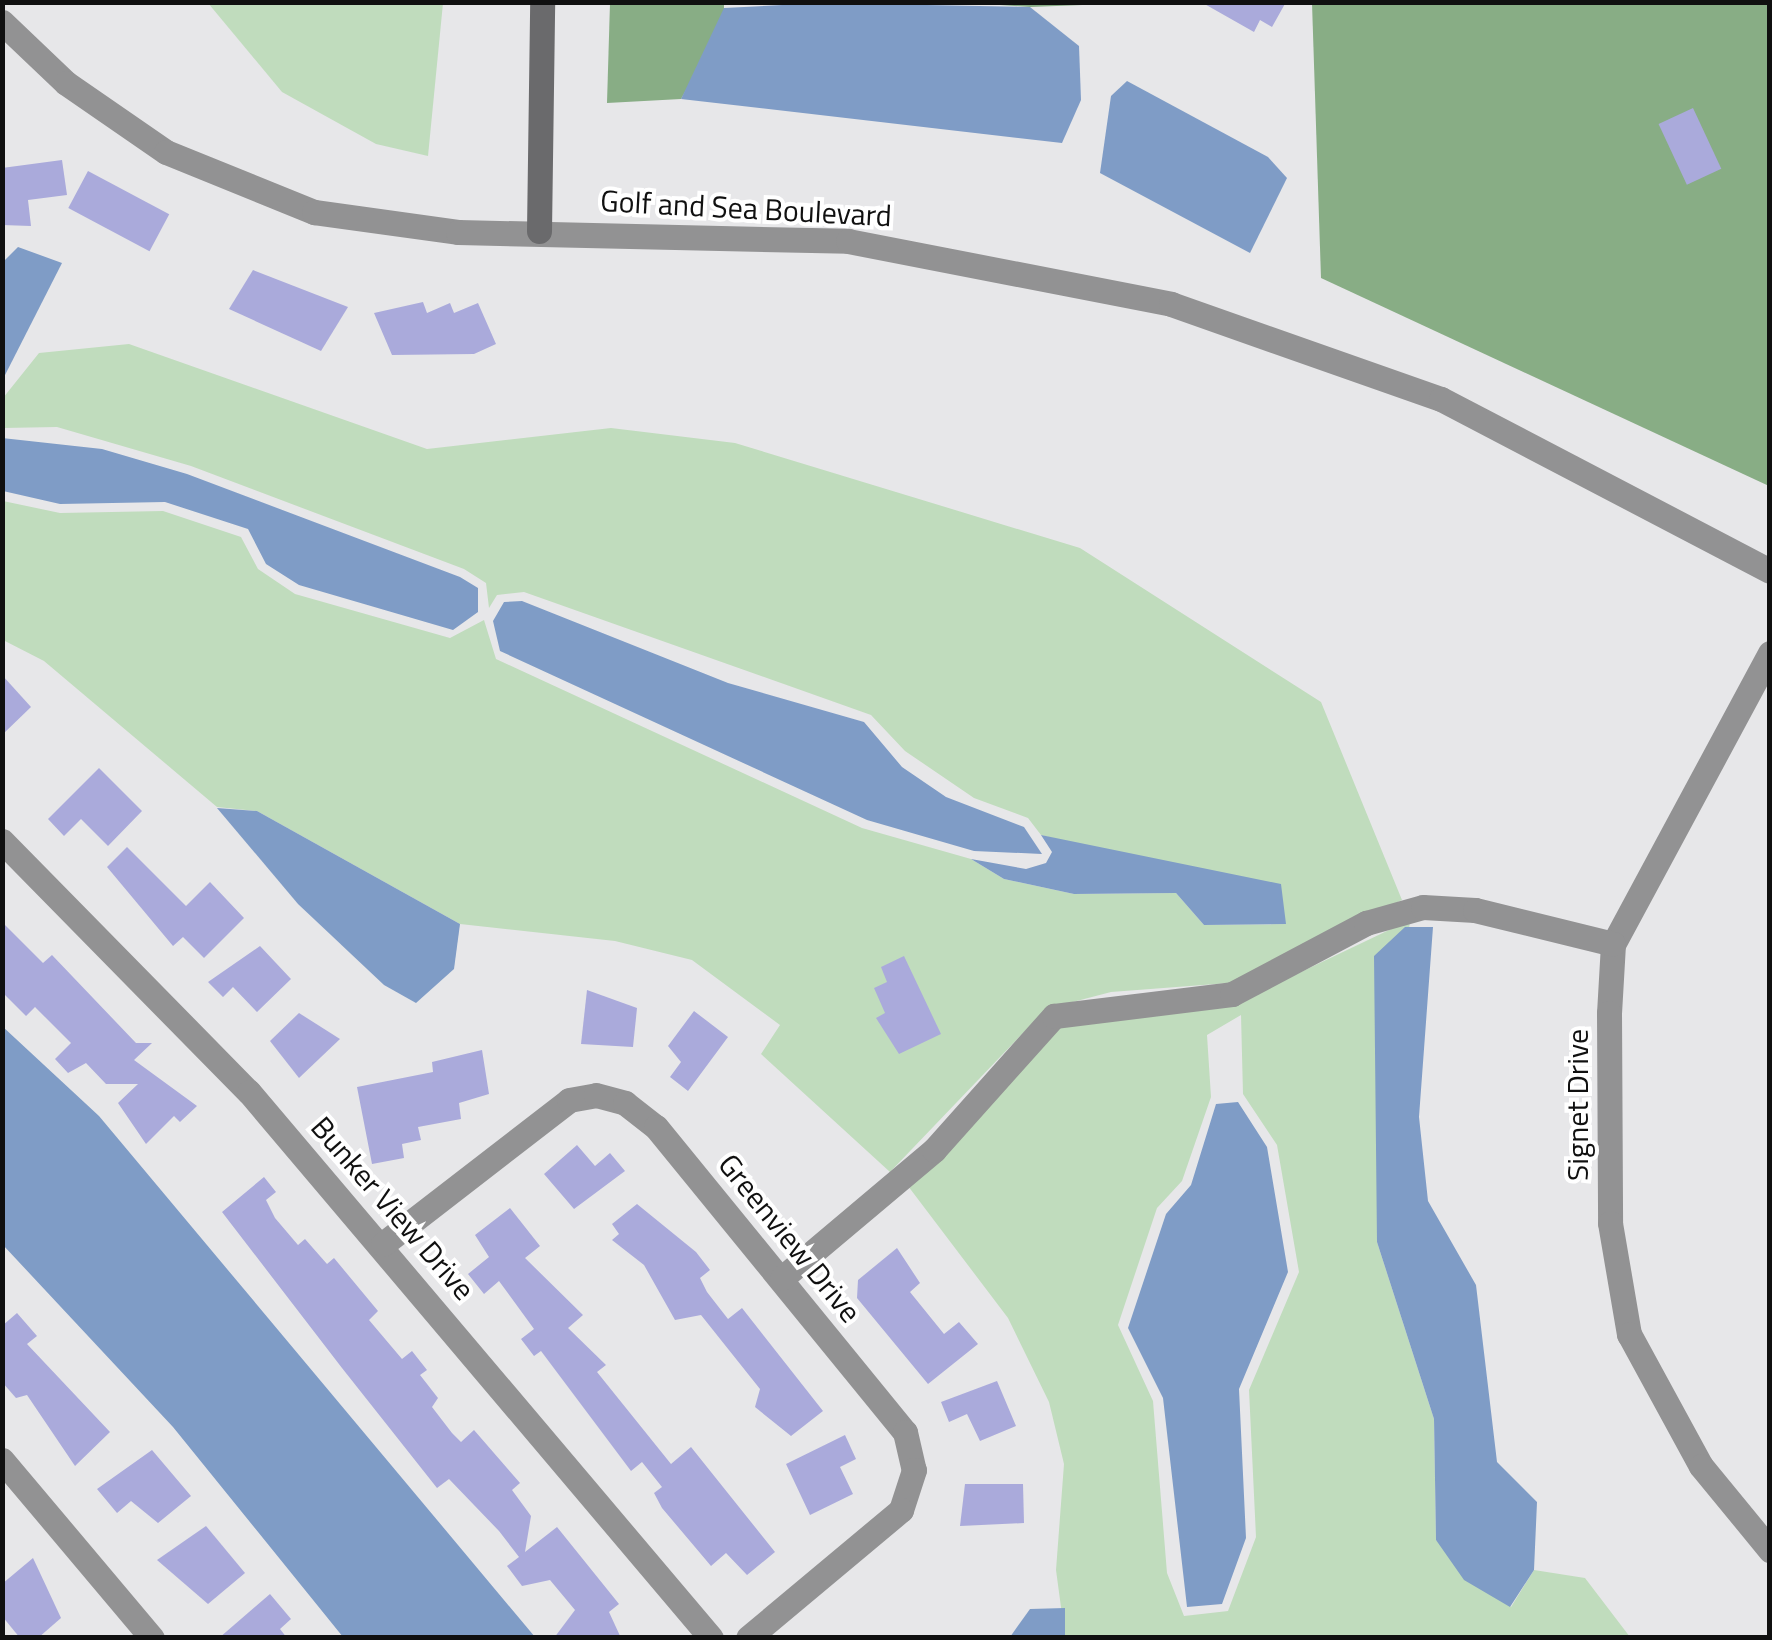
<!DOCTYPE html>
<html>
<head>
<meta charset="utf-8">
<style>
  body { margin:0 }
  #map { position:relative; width:1772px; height:1640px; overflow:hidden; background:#e7e7e9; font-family:"Titillium Web",sans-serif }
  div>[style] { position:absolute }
  .green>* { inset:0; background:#c0dcbd }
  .forest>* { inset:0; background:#88ad85 }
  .water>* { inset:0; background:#7f9cc6 }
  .building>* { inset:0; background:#aaaadb; transform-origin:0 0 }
  .street>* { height:25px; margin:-12.5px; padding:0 12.5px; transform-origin:12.5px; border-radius:12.5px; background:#929293 }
  .secondary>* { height:25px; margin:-12.5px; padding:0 12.5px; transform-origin:12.5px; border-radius:12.5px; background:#6a6a6c }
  span { translate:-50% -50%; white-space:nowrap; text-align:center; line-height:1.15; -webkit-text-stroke:8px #fff; paint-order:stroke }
  .street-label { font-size:30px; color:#101010 }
  .frame { position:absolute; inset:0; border:5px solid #101010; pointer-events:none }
</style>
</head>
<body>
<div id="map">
  <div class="green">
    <div style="clip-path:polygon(208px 3px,443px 3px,428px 156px,376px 144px,282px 92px)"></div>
    <div style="clip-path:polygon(129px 344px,427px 449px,611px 428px,735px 443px,1080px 548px,1321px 702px,1402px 900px,1229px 983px,1111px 992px,1046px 1009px,890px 1172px,761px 1054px,780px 1025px,692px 960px,615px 941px,460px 924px,257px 811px,217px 807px,44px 661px,3px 640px,3px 501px,60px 513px,163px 511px,241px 537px,258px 569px,295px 594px,450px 638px,484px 620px,496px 659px,862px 828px,971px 859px,1004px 879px,1074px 894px,1176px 893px,1204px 925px,1286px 924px,1113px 854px,1041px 835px,1028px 818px,974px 798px,905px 751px,871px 715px,524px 592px,497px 595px,489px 608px,486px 583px,464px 569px,191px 466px,57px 427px,3px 428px,3px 398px,39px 353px)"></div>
    <div style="clip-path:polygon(evenodd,1410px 920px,1377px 1242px,1434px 1419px,1436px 1540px,1511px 1607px,1534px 1570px,1585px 1578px,1630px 1637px,1065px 1637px,1056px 1570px,1064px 1464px,1049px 1402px,1008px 1318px,908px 1186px,1060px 1026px,1236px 1003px,1410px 920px,1241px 1015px,1243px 1094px,1277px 1145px,1299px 1272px,1249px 1390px,1256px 1537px,1228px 1611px,1184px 1616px,1167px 1573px,1153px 1401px,1118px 1325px,1157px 1208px,1182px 1181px,1211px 1097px,1207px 1035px,1241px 1015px)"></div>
  </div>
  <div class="forest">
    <div style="clip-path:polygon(1161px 2px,1030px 7px,970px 3px)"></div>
    <div style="clip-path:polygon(610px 3px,724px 3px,724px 23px,681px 99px,607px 103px)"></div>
    <div style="clip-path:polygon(1312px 3px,1769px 3px,1769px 486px,1321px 278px)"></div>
  </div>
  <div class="water">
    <div style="clip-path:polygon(823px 3px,1030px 7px,1079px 46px,1081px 100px,1062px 143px,681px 99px,724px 8px)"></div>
    <div style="clip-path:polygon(1127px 81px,1268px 157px,1287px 178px,1250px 253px,1100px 173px,1111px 96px)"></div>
    <div style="clip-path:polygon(18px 247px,62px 263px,3px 379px,3px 262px)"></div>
    <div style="clip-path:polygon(2px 438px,102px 449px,187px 474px,460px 577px,478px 588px,478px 612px,453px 630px,299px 585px,266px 564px,248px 529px,165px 502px,60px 504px,3px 491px)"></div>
    <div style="clip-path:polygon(522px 601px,728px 683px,864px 722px,902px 767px,946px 797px,1024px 827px,1042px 854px,974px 851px,867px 820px,500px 651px,493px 621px,504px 602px)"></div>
    <div style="clip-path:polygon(217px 808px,257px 811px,460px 924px,454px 969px,416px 1003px,384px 985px,298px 904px)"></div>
    <div style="clip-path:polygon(1041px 835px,1281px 884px,1286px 924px,1204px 925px,1176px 893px,1074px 894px,1004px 879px,971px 859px,1026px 869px,1046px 863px,1052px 852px)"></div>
    <div style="clip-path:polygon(1405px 927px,1433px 927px,1419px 1117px,1428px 1201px,1476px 1285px,1497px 1462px,1537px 1502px,1534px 1570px,1510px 1607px,1464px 1580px,1436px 1540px,1434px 1419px,1377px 1242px,1374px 956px)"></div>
    <div style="clip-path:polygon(2px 1026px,99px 1116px,535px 1637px,343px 1637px,173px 1427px,3px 1245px)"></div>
    <div style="clip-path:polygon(1238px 1102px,1267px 1147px,1288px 1272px,1239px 1389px,1246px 1538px,1222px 1604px,1187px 1607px,1163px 1398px,1128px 1328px,1166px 1214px,1191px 1185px,1216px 1104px)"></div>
    <div style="clip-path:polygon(1065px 1608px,1065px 1637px,1010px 1637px,1030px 1609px)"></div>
  </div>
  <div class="building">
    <div style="clip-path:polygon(1201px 2px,1286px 2px,1272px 27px,1260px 20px,1254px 32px)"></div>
    <div style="left:1693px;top:108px;width:67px;height:38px;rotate:65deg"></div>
    <div style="clip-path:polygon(62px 160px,67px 195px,28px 200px,31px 226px,2px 225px,2px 168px)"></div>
    <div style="left:88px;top:171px;width:92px;height:42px;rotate:28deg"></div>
    <div style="clip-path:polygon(253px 270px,348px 307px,321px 351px,229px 309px)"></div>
    <div style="clip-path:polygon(423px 302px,427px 313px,450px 303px,454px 313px,478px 303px,496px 344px,474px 354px,392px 355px,374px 313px)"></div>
    <div style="clip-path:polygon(2px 675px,31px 707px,2px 735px)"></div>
    <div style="clip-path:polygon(99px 768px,142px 811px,108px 846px,81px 819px,64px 836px,48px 819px)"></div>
    <div style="clip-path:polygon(127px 847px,186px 906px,210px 882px,244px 918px,204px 958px,183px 937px,173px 946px,107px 867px)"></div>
    <div style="clip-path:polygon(2px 922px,43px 963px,52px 955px,136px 1043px,152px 1043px,134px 1060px,197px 1106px,180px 1122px,174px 1116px,146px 1144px,118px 1103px,138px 1084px,106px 1084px,86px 1063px,68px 1073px,55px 1059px,71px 1043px,35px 1007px,26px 1016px,2px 992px)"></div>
    <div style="clip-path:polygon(260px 946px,291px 979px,257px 1012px,233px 987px,223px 997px,208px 982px)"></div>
    <div style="clip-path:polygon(904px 956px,941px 1034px,899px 1054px,876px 1018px,885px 1013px,874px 988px,887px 982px,881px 967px)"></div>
    <div style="clip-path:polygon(587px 990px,637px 1008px,633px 1047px,581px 1044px)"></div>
    <div style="clip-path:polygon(694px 1011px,728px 1037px,688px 1091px,670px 1077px,681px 1062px,668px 1046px)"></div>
    <div style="clip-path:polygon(299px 1013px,340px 1039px,299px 1078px,270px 1041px)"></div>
    <div style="clip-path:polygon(482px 1050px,489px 1094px,459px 1103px,461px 1119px,418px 1127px,421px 1140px,402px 1144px,404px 1158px,372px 1164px,357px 1087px,433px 1072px,432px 1062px)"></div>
    <div style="clip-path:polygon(577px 1145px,595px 1166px,610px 1153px,625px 1171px,574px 1209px,544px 1174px)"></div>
    <div style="clip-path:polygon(264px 1177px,276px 1192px,266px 1200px,275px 1218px,298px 1245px,305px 1239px,327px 1264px,334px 1258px,378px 1311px,369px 1320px,402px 1359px,412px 1351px,427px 1370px,420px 1375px,438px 1398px,432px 1407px,452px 1433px,461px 1442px,474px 1430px,520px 1483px,512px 1490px,531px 1516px,525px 1552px,557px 1527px,619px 1604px,609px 1612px,621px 1638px,554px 1638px,575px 1610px,550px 1580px,522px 1586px,507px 1566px,519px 1557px,499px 1531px,449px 1479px,437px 1488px,342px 1368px,222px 1212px)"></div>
    <div style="clip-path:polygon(637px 1204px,696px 1252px,710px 1270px,700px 1278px,707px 1292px,728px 1319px,742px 1308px,823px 1411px,791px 1436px,755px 1407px,760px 1389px,701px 1315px,675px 1320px,644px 1265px,612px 1240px,619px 1234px,612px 1224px)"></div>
    <div style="clip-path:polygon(510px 1208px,540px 1246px,525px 1258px,583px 1315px,568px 1328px,606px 1365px,597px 1372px,671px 1464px,691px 1447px,775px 1552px,747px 1575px,726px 1553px,711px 1566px,662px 1508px,654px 1493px,662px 1487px,642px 1462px,631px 1471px,541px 1351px,534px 1356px,521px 1339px,534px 1329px,499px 1281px,484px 1294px,468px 1274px,489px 1257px,475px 1235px)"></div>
    <div style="clip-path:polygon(897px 1248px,920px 1283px,910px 1292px,944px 1334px,959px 1322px,978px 1344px,928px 1384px,857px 1298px,858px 1280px)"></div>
    <div style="clip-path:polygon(17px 1313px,37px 1336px,27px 1344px,110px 1432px,75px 1466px,27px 1395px,16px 1398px,2px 1382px,2px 1326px)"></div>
    <div style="clip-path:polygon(997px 1381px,1016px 1426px,980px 1441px,967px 1414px,949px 1422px,941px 1402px)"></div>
    <div style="clip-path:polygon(845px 1435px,856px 1459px,840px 1467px,853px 1494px,810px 1515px,786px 1464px)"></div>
    <div style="clip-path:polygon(152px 1450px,191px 1496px,158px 1523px,131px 1501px,117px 1513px,97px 1489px)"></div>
    <div style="clip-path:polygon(965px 1484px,1023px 1484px,1024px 1523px,960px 1526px)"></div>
    <div style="clip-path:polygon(206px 1526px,245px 1573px,208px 1604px,157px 1560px)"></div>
    <div style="clip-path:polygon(33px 1558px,61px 1618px,38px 1638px,20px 1638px,2px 1616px,2px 1584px)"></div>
    <div style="clip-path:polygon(270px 1594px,291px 1619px,280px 1629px,287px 1638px,219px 1638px)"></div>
  </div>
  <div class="street">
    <div style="left:2px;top:22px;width:88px;rotate:43.6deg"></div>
    <div style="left:66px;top:83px;width:121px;rotate:34.6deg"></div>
    <div style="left:166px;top:152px;width:160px;rotate:22.1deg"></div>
    <div style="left:314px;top:212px;width:145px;rotate:7.9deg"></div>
    <div style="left:458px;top:232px;width:390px;rotate:1.3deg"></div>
    <div style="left:848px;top:241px;width:329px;rotate:11deg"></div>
    <div style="left:1171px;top:304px;width:286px;rotate:19.4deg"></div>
    <div style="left:1441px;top:399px;width:371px;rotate:27.6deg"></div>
    <div style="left:1770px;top:653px;width:331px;rotate:118.3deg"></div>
    <div style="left:1613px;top:944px;width:69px;rotate:93.3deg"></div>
    <div style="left:1609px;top:1013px;width:210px;rotate:89.7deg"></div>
    <div style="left:1610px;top:1223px;width:113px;rotate:80.3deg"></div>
    <div style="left:1629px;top:1334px;width:150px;rotate:61.4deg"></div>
    <div style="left:1701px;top:1466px;width:109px;rotate:50.6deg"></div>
    <div style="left:2px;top:841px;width:352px;rotate:45.5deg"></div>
    <div style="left:249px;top:1092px;width:715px;rotate:49.76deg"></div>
    <div style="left:383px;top:1244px;width:235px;rotate:-37.7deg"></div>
    <div style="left:569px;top:1100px;width:27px;rotate:-10deg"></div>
    <div style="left:596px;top:1095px;width:30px;rotate:15deg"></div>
    <div style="left:625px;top:1103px;width:39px;rotate:38deg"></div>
    <div style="left:656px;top:1127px;width:394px;rotate:50.8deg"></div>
    <div style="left:905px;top:1432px;width:39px;rotate:77deg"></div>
    <div style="left:914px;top:1470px;width:42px;rotate:108deg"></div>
    <div style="left:901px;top:1510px;width:199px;rotate:140.1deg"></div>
    <div style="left:782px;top:1278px;width:199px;rotate:-40.1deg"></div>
    <div style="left:934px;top:1150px;width:180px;rotate:-48.2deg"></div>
    <div style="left:1054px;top:1016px;width:179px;rotate:-7deg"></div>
    <div style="left:1232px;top:994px;width:152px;rotate:-27.9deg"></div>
    <div style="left:1366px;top:923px;width:59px;rotate:-15.7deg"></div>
    <div style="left:1423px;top:907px;width:52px;rotate:3.3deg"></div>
    <div style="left:1475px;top:910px;width:142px;rotate:13.8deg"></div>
    <div style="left:2px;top:1460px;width:233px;rotate:49.9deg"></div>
  </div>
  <div class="secondary">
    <div style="left:539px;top:231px;width:229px;rotate:-89.2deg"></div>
  </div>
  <div class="street-label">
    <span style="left:746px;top:208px;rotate:3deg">Golf and Sea Boulevard</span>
    <span style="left:1577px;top:1105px;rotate:-90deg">Signet Drive</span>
    <span style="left:393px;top:1208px;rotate:49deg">Bunker View Drive</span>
    <span style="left:790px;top:1238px;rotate:51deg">Greenview Drive</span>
  </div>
  <div class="frame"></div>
</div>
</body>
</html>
